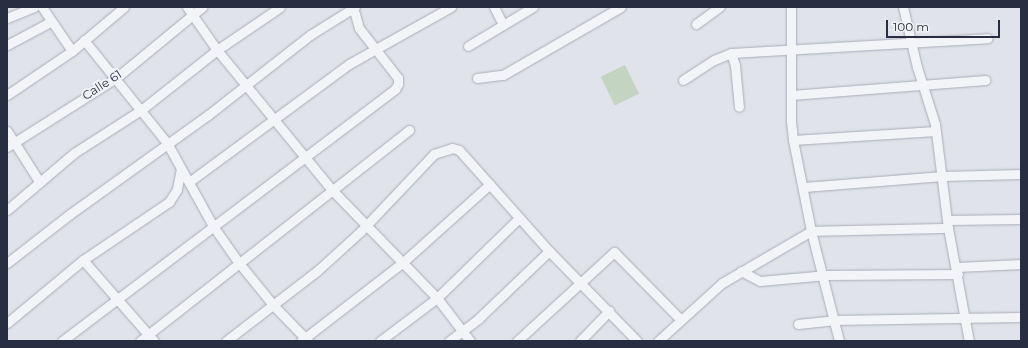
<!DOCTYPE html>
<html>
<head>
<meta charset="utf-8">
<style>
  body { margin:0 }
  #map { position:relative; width:1028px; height:348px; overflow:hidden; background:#e0e3ea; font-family:Montserrat,sans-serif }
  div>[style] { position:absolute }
  .green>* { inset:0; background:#c3d4c1; transform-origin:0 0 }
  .roads { filter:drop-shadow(0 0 1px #a9adb8) drop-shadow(0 0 1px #a9adb8) }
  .minor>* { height:9px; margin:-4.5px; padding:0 4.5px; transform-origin:4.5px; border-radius:4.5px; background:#f3f4f8 }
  span { translate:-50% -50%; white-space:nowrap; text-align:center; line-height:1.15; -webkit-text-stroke:4px #f0f2f7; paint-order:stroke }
  .street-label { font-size:12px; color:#282e42 }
  .frame { position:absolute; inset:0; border:8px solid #282e42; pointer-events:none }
  .scale { position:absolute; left:886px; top:20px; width:114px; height:18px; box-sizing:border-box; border:2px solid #282e42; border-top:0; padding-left:5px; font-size:12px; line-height:14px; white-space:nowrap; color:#282e42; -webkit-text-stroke:3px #f0f2f7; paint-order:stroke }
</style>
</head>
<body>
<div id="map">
  <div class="green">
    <div style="left:625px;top:65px;width:32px;height:27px;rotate:64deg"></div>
  </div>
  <div class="roads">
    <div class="minor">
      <div style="left:42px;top:7px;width:53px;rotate:55.7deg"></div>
      <div style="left:187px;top:7px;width:52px;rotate:55.1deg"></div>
      <div style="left:217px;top:50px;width:183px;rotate:50.6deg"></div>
      <div style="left:333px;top:191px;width:149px;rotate:45.8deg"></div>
      <div style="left:437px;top:298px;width:54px;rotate:52.5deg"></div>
      <div style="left:494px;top:7px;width:20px;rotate:63deg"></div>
      <div style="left:791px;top:7px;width:114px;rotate:90deg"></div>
      <div style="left:791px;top:121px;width:19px;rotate:84deg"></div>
      <div style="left:793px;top:140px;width:93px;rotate:78.8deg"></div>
      <div style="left:811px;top:231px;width:114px;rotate:75.7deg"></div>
      <div style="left:903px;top:7px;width:62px;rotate:76.9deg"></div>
      <div style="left:917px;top:67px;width:60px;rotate:72.5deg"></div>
      <div style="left:935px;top:124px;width:105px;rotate:82.9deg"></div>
      <div style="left:948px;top:228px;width:115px;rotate:79.5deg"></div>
      <div style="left:7px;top:18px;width:29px;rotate:-22deg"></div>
      <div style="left:696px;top:24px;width:29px;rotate:-36deg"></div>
      <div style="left:84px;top:40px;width:132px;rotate:51.1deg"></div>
      <div style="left:167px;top:143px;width:95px;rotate:61deg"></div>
      <div style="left:213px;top:226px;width:45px;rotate:54.9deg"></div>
      <div style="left:239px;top:263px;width:55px;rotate:50.9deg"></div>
      <div style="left:274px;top:306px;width:49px;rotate:45.8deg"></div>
      <div style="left:7px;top:45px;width:49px;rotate:-28.1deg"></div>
      <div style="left:468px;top:46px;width:76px;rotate:-31deg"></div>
      <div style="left:731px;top:53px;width:13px;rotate:72deg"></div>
      <div style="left:735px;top:65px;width:42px;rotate:84.6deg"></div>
      <div style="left:477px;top:78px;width:26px;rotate:-7deg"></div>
      <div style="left:503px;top:75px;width:136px;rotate:-30deg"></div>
      <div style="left:683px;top:80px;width:37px;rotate:-33deg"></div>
      <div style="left:714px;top:60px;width:18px;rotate:-22deg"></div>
      <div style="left:731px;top:53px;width:257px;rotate:-3.3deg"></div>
      <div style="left:7px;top:95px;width:78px;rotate:-34.1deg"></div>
      <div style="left:72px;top:51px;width:68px;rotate:-40.2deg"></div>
      <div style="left:791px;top:95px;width:195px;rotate:-4.4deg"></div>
      <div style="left:7px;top:131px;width:59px;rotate:57.4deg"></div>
      <div style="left:793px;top:140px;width:143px;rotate:-3.6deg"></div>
      <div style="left:7px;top:147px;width:129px;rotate:-32.3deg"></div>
      <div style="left:116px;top:78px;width:112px;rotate:-39.5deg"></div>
      <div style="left:189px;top:182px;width:199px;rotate:-36.4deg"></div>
      <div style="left:349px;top:64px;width:117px;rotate:-29.2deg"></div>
      <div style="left:804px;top:187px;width:139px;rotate:-4.5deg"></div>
      <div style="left:943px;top:176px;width:78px;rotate:-1.5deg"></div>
      <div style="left:7px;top:210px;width:88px;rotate:-40.4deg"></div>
      <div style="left:74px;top:153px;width:80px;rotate:-32.7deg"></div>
      <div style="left:141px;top:110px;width:97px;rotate:-38.3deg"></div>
      <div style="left:217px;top:50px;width:76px;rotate:-34.3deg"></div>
      <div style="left:948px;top:220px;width:73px;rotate:-0.8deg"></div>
      <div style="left:83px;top:260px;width:108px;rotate:48.8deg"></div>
      <div style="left:7px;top:263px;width:80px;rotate:-37.9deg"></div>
      <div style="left:70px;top:214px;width:170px;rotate:-35.7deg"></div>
      <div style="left:208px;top:115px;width:130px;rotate:-38.1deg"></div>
      <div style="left:310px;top:35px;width:53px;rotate:-31.9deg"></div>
      <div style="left:957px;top:267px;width:64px;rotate:-2.7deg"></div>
      <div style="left:741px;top:271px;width:21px;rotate:28deg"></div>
      <div style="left:760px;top:281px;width:67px;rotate:-5.1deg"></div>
      <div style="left:827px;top:275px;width:131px;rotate:-0.4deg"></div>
      <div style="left:7px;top:323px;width:99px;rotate:-39.7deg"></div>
      <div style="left:83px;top:260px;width:104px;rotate:-34deg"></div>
      <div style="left:169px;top:202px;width:15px;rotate:-58deg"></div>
      <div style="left:177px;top:189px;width:21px;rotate:-79deg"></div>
      <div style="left:798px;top:324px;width:36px;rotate:-6deg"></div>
      <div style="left:834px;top:320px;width:187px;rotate:-0.9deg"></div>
      <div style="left:62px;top:341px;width:418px;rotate:-37.1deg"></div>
      <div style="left:395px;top:89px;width:6px;rotate:-59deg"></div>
      <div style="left:398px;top:84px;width:6px;rotate:-90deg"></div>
      <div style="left:398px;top:78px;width:63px;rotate:-128deg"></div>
      <div style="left:359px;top:28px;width:22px;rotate:-106deg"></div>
      <div style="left:140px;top:341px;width:342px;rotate:-38.1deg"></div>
      <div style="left:226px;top:341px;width:115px;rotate:-37.6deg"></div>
      <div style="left:317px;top:271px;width:58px;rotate:-42.2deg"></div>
      <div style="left:360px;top:232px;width:108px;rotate:-46.5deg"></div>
      <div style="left:434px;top:154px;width:19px;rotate:-18deg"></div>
      <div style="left:452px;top:148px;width:7px;rotate:16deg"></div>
      <div style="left:459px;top:150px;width:135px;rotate:48.3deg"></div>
      <div style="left:549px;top:251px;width:126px;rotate:45.6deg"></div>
      <div style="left:301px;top:341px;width:128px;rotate:-37.7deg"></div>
      <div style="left:402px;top:263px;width:118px;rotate:-41.9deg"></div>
      <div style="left:380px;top:341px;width:71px;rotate:-37deg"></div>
      <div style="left:437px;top:298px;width:115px;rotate:-44.3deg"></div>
      <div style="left:449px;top:341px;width:38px;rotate:-37deg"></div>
      <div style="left:479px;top:318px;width:97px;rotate:-43.7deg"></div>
      <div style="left:517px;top:341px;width:132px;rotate:-42.5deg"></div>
      <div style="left:614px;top:252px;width:95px;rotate:45.4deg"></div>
      <div style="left:580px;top:341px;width:42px;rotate:-46deg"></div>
      <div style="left:658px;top:341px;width:86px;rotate:-42.2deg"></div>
      <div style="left:722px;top:283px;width:103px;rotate:-30.3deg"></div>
      <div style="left:811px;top:231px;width:137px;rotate:-1.3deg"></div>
    </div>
  </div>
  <div class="street-label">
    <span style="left:102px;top:85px;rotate:-33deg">Calle 61</span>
  </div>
  <div class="frame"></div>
  <div class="scale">100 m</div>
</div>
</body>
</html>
